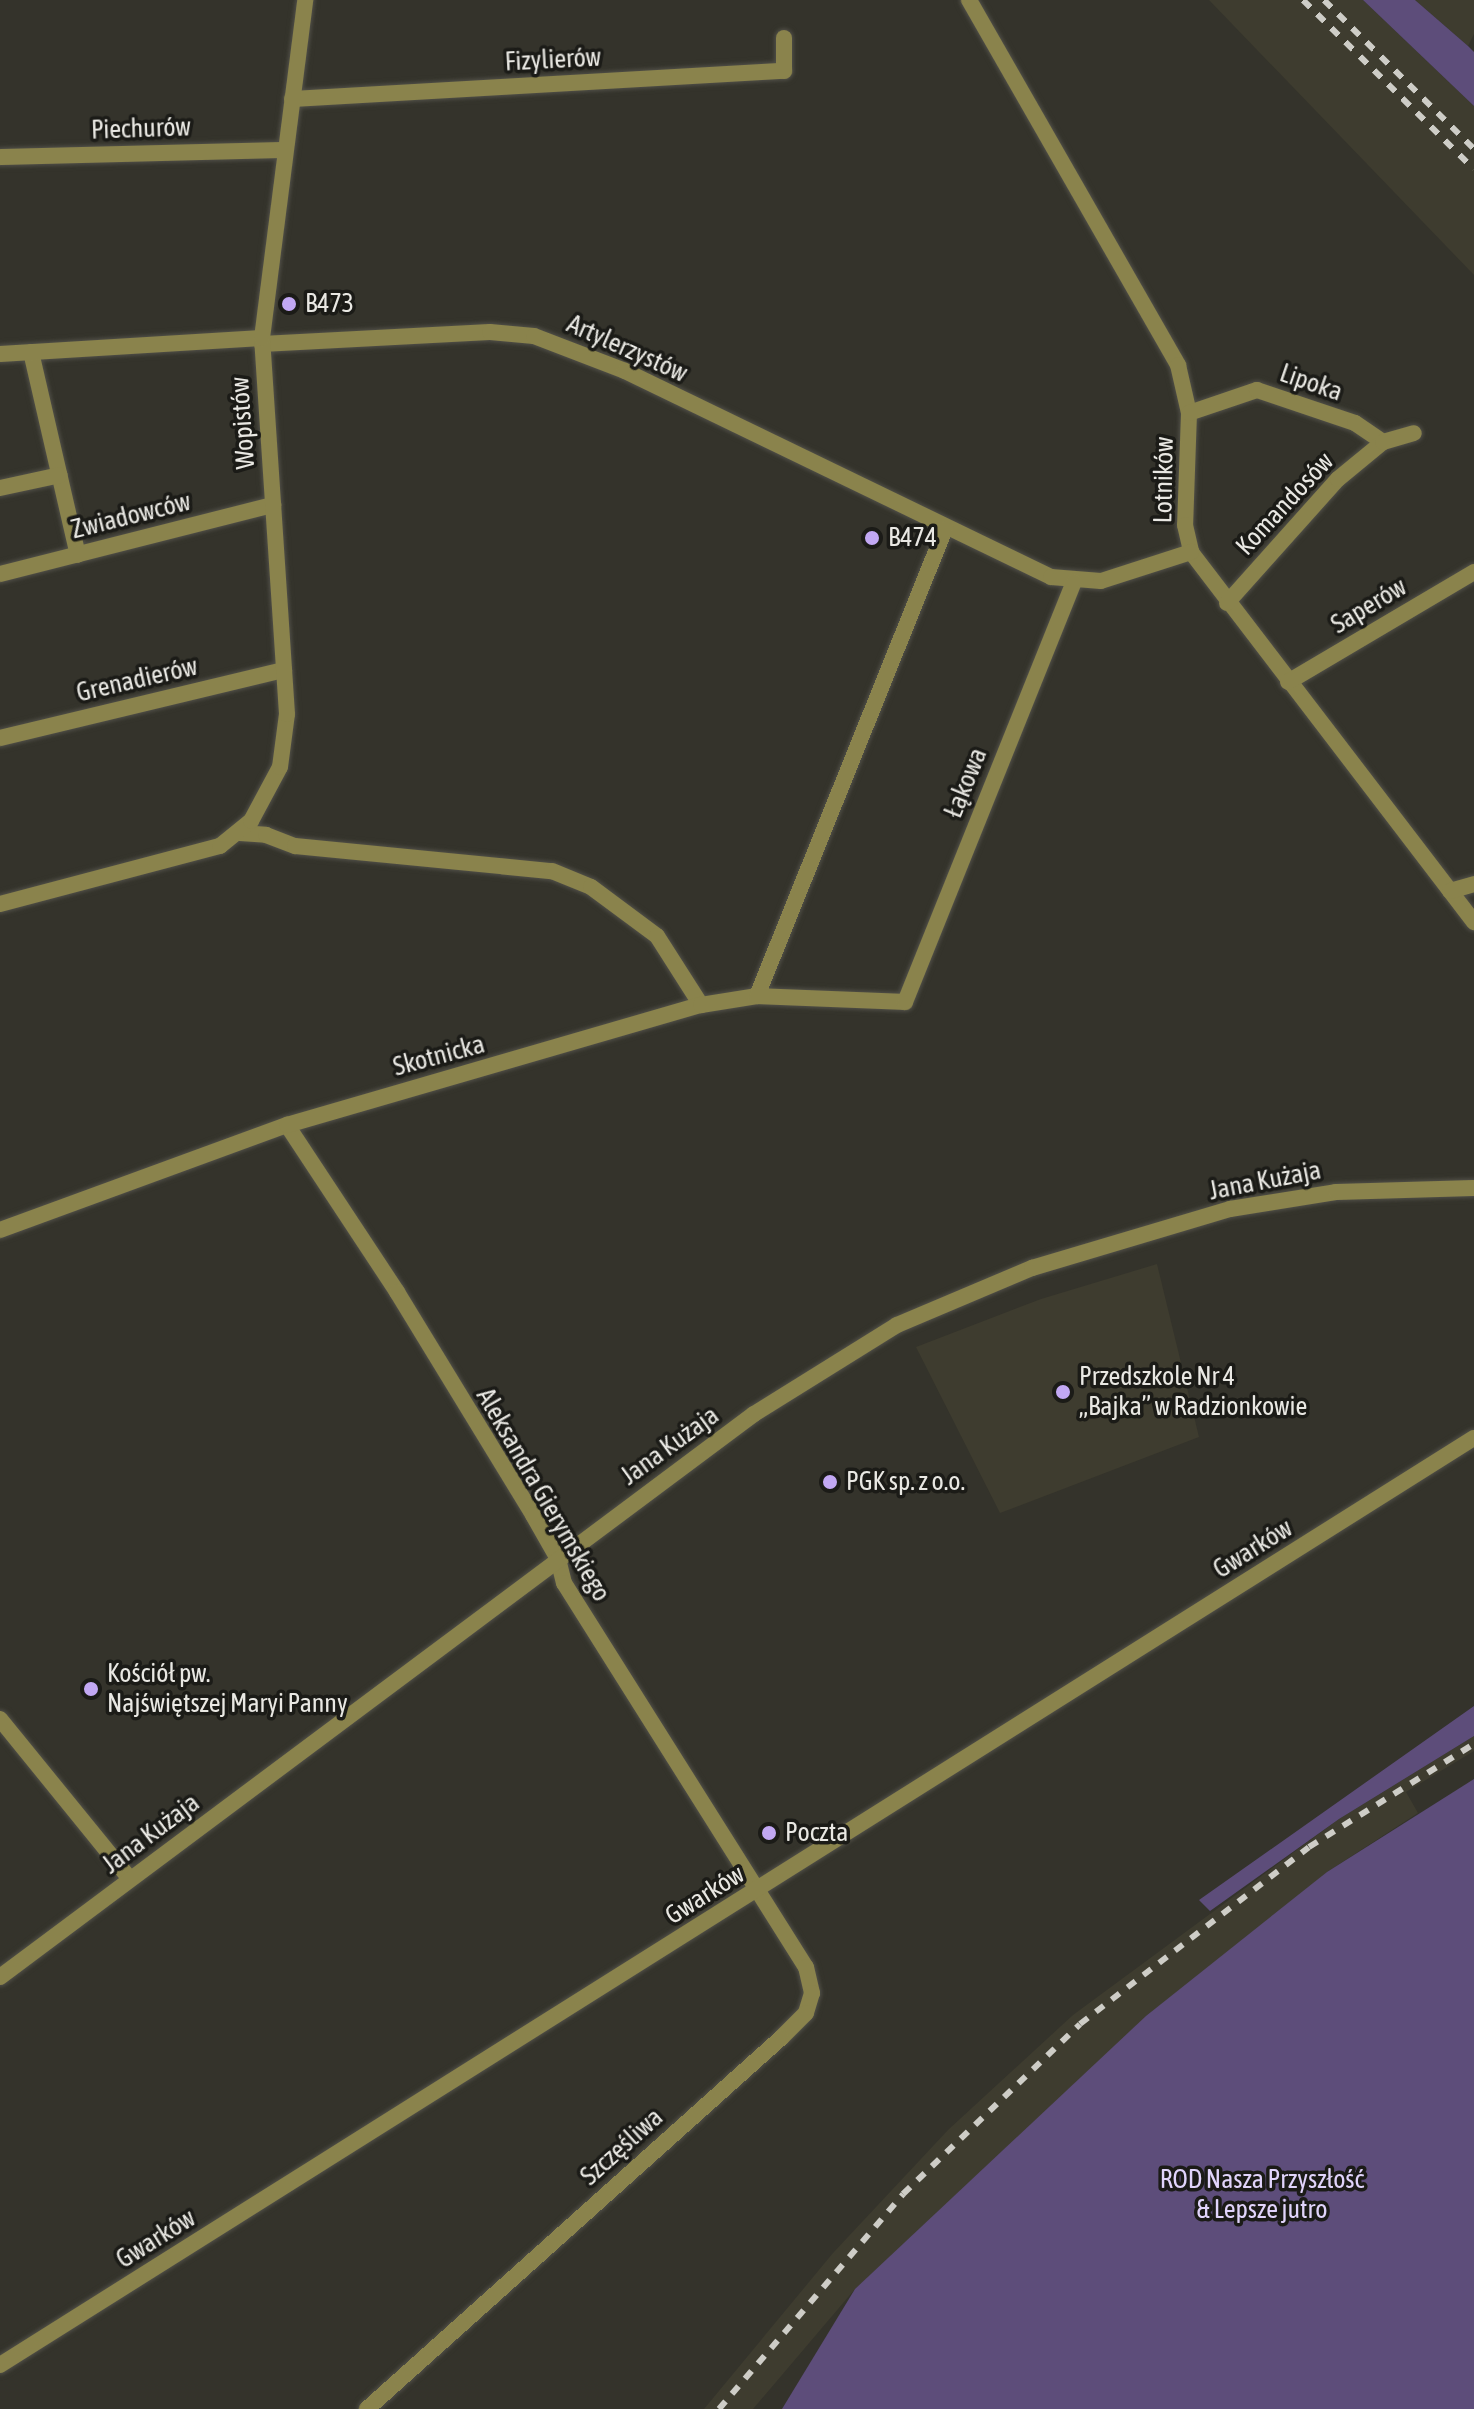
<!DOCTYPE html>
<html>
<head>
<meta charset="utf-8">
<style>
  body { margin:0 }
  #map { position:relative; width:1474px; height:2409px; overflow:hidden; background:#34332b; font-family:"Asap Condensed",sans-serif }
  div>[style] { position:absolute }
  .built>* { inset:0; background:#3e3c2f }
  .green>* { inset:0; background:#5d4d7a }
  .roads { filter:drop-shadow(0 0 2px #515048) drop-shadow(0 0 2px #515048) }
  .minor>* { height:16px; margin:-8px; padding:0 8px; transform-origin:8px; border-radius:8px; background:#8a834c }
  .tertiary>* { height:16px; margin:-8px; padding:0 8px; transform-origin:8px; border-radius:8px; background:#8a834c }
  .rail>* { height:6px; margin-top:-3px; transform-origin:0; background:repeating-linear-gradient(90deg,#cecdc7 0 10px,transparent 0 20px) }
  .dots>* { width:22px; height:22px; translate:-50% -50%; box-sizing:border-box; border:4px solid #1b1b17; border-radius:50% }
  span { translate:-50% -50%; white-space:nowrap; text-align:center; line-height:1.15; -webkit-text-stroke:7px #1b1b17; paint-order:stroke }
  .street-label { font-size:26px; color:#e9e8e3 }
  .poi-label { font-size:26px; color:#e9e8e3 }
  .left { translate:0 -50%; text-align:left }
  .park-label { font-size:26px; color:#e1d4fb }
</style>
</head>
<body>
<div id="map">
  <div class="built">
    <div style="clip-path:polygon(1209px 0,1363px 0,1474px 106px,1474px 275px)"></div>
    <div style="clip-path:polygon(1415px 0,1474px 0,1474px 34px,1468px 46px)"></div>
    <div style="clip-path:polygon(1157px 1264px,1199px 1437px,1000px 1513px,916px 1347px,1041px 1299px)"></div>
    <div style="clip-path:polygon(1474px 1736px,1474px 1751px,1406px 1792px,1418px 1813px,1327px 1872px,855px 2289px,753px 2409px,704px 2409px,833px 2253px,948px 2130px,1073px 2015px,1339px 1819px)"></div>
  </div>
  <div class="green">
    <div style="clip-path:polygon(1363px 0,1415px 0,1468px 46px,1474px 52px,1474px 106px)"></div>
    <div style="clip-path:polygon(1474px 1706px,1474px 1736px,1339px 1819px,1210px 1911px,1199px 1900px)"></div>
    <div style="clip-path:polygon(1474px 1779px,1474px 2409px,782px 2409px,855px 2289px,1146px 2016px,1327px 1872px)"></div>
  </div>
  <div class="roads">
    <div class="minor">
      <div style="left:969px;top:0;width:421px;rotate:60.2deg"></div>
      <div style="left:1178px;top:365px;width:49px;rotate:77.1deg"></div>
      <div style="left:1189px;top:413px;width:112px;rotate:92deg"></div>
      <div style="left:1185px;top:525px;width:28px;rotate:77deg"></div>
      <div style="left:1191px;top:552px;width:466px;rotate:52.6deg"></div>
      <div style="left:292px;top:99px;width:493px;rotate:-3.3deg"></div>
      <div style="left:784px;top:71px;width:33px;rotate:-90deg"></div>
      <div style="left:0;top:157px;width:284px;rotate:-1.4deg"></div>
      <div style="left:262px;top:344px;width:228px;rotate:-3deg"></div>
      <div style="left:490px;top:332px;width:44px;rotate:5.2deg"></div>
      <div style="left:534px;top:336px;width:97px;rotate:21deg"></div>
      <div style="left:625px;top:371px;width:473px;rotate:25.8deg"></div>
      <div style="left:1051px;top:577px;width:50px;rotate:4.6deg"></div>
      <div style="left:1101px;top:581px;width:95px;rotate:-17.9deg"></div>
      <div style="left:31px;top:352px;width:208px;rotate:77deg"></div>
      <div style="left:0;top:354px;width:262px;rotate:-3.5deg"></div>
      <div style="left:1189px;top:413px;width:72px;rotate:-18.7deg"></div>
      <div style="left:1257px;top:390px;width:103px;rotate:18.6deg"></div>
      <div style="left:1355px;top:423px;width:34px;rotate:34deg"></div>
      <div style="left:0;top:488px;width:61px;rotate:-12.2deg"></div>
      <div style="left:0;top:574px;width:282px;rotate:-14.2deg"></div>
      <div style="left:1227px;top:603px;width:166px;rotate:-48.2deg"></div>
      <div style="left:1338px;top:479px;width:58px;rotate:-39.4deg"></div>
      <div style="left:1383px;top:442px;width:32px;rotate:-16deg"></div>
      <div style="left:1288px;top:682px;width:216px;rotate:-30.6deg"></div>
      <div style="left:0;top:738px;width:292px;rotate:-13.5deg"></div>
      <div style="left:240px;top:833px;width:26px;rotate:4deg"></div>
      <div style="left:266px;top:835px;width:31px;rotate:21deg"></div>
      <div style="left:295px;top:846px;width:258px;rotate:5.6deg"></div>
      <div style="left:552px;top:871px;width:42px;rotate:22.3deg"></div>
      <div style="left:591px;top:887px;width:82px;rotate:36.6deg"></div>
      <div style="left:657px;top:936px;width:82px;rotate:57.5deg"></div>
      <div style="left:1450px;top:891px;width:25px;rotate:-16deg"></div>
      <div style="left:0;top:904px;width:228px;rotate:-14.8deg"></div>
      <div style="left:220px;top:846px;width:40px;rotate:-39deg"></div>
      <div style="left:251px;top:821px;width:61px;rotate:-61.8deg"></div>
      <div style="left:280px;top:767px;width:53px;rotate:-82.5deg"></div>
      <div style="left:287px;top:714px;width:377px;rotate:-93.8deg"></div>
      <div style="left:262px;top:338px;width:341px;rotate:-82.7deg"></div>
      <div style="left:757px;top:996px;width:503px;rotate:-68.07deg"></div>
      <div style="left:287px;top:1125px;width:200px;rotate:56.6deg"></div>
      <div style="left:397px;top:1292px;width:261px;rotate:58.6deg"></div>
      <div style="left:533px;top:1515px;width:51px;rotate:60.4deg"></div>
      <div style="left:558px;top:1559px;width:25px;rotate:76deg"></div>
      <div style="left:564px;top:1583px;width:454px;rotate:57.8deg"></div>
      <div style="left:806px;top:1967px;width:27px;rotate:77deg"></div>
      <div style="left:812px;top:1993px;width:21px;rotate:107deg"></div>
      <div style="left:806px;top:2013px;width:35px;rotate:135deg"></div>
      <div style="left:781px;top:2038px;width:556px;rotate:138.14deg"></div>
      <div style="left:0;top:1230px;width:306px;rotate:-20.1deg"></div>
      <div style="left:287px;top:1125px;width:431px;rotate:-16.2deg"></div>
      <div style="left:701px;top:1005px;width:57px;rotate:-9.1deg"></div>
      <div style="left:757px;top:996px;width:148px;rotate:2.3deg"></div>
      <div style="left:905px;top:1002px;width:453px;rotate:-68.1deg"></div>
      <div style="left:0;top:1719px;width:206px;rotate:50.9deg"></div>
      <div style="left:0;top:2365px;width:1741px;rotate:-32.17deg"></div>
    </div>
    <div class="tertiary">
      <div style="left:0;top:1977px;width:941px;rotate:-36.75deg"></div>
      <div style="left:754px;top:1414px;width:168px;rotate:-31.9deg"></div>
      <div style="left:897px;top:1325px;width:147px;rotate:-22.9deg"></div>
      <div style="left:1032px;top:1268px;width:207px;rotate:-16.6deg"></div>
      <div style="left:1230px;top:1209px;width:107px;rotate:-9.1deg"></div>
      <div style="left:1336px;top:1192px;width:138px;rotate:-1.7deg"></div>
    </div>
  </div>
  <div class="rail">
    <div style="left:1303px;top:0;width:240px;rotate:44.7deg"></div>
    <div style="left:1324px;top:0;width:211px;rotate:44.8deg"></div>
    <div style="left:719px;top:2409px;width:283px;rotate:-49.4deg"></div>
    <div style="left:903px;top:2194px;width:245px;rotate:-43.8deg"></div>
    <div style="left:1080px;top:2024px;width:289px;rotate:-37.7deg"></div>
    <div style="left:1309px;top:1847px;width:195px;rotate:-32deg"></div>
  </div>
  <div class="dots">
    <div style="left:289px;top:304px;background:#c2a8f3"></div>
    <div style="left:872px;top:538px;background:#c2a8f3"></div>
    <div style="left:1063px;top:1392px;background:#c2a8f3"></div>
    <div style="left:830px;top:1482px;background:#c2a8f3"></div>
    <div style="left:91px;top:1689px;background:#c2a8f3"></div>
    <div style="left:769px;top:1833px;background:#c2a8f3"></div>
  </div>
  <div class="street-label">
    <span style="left:553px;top:60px;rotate:-3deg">Fizylierów</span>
    <span style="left:141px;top:129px;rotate:-2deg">Piechurów</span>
    <span style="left:627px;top:349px;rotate:24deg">Artylerzystów</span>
    <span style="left:1311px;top:383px;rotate:19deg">Lipoka</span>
    <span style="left:243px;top:423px;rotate:-94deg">Wopistów</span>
    <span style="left:1164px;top:480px;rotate:-89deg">Lotników</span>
    <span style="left:1285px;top:504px;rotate:-47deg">Komandosów</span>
    <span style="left:131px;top:516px;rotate:-14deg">Zwiadowców</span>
    <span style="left:1369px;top:606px;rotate:-31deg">Saperów</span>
    <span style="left:137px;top:680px;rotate:-13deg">Grenadierów</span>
    <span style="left:966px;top:783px;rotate:-68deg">Łąkowa</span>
    <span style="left:439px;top:1056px;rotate:-15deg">Skotnicka</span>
    <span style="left:1265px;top:1181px;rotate:-11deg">Jana Kużaja</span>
    <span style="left:670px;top:1446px;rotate:-36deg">Jana Kużaja</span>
    <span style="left:543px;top:1495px;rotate:60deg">Aleksandra Gierymskiego</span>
    <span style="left:1253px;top:1549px;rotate:-32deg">Gwarków</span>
    <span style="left:151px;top:1834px;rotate:-37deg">Jana Kużaja</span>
    <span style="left:705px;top:1895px;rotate:-32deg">Gwarków</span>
    <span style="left:622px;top:2147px;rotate:-42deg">Szczęśliwa</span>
    <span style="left:156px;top:2239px;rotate:-32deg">Gwarków</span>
  </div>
  <div class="poi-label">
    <span class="left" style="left:305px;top:304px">B473</span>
    <span class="left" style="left:888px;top:538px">B474</span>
    <span class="left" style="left:1079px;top:1392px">Przedszkole Nr 4<br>„Bajka” w Radzionkowie</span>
    <span class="left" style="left:846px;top:1482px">PGK sp. z o.o.</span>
    <span class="left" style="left:107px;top:1689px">Kościół pw.<br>Najświętszej Maryi Panny</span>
    <span class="left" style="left:785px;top:1833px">Poczta</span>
  </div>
  <div class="park-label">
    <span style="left:1262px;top:2195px">ROD Nasza Przyszłość<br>&amp; Lepsze jutro</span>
  </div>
</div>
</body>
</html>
